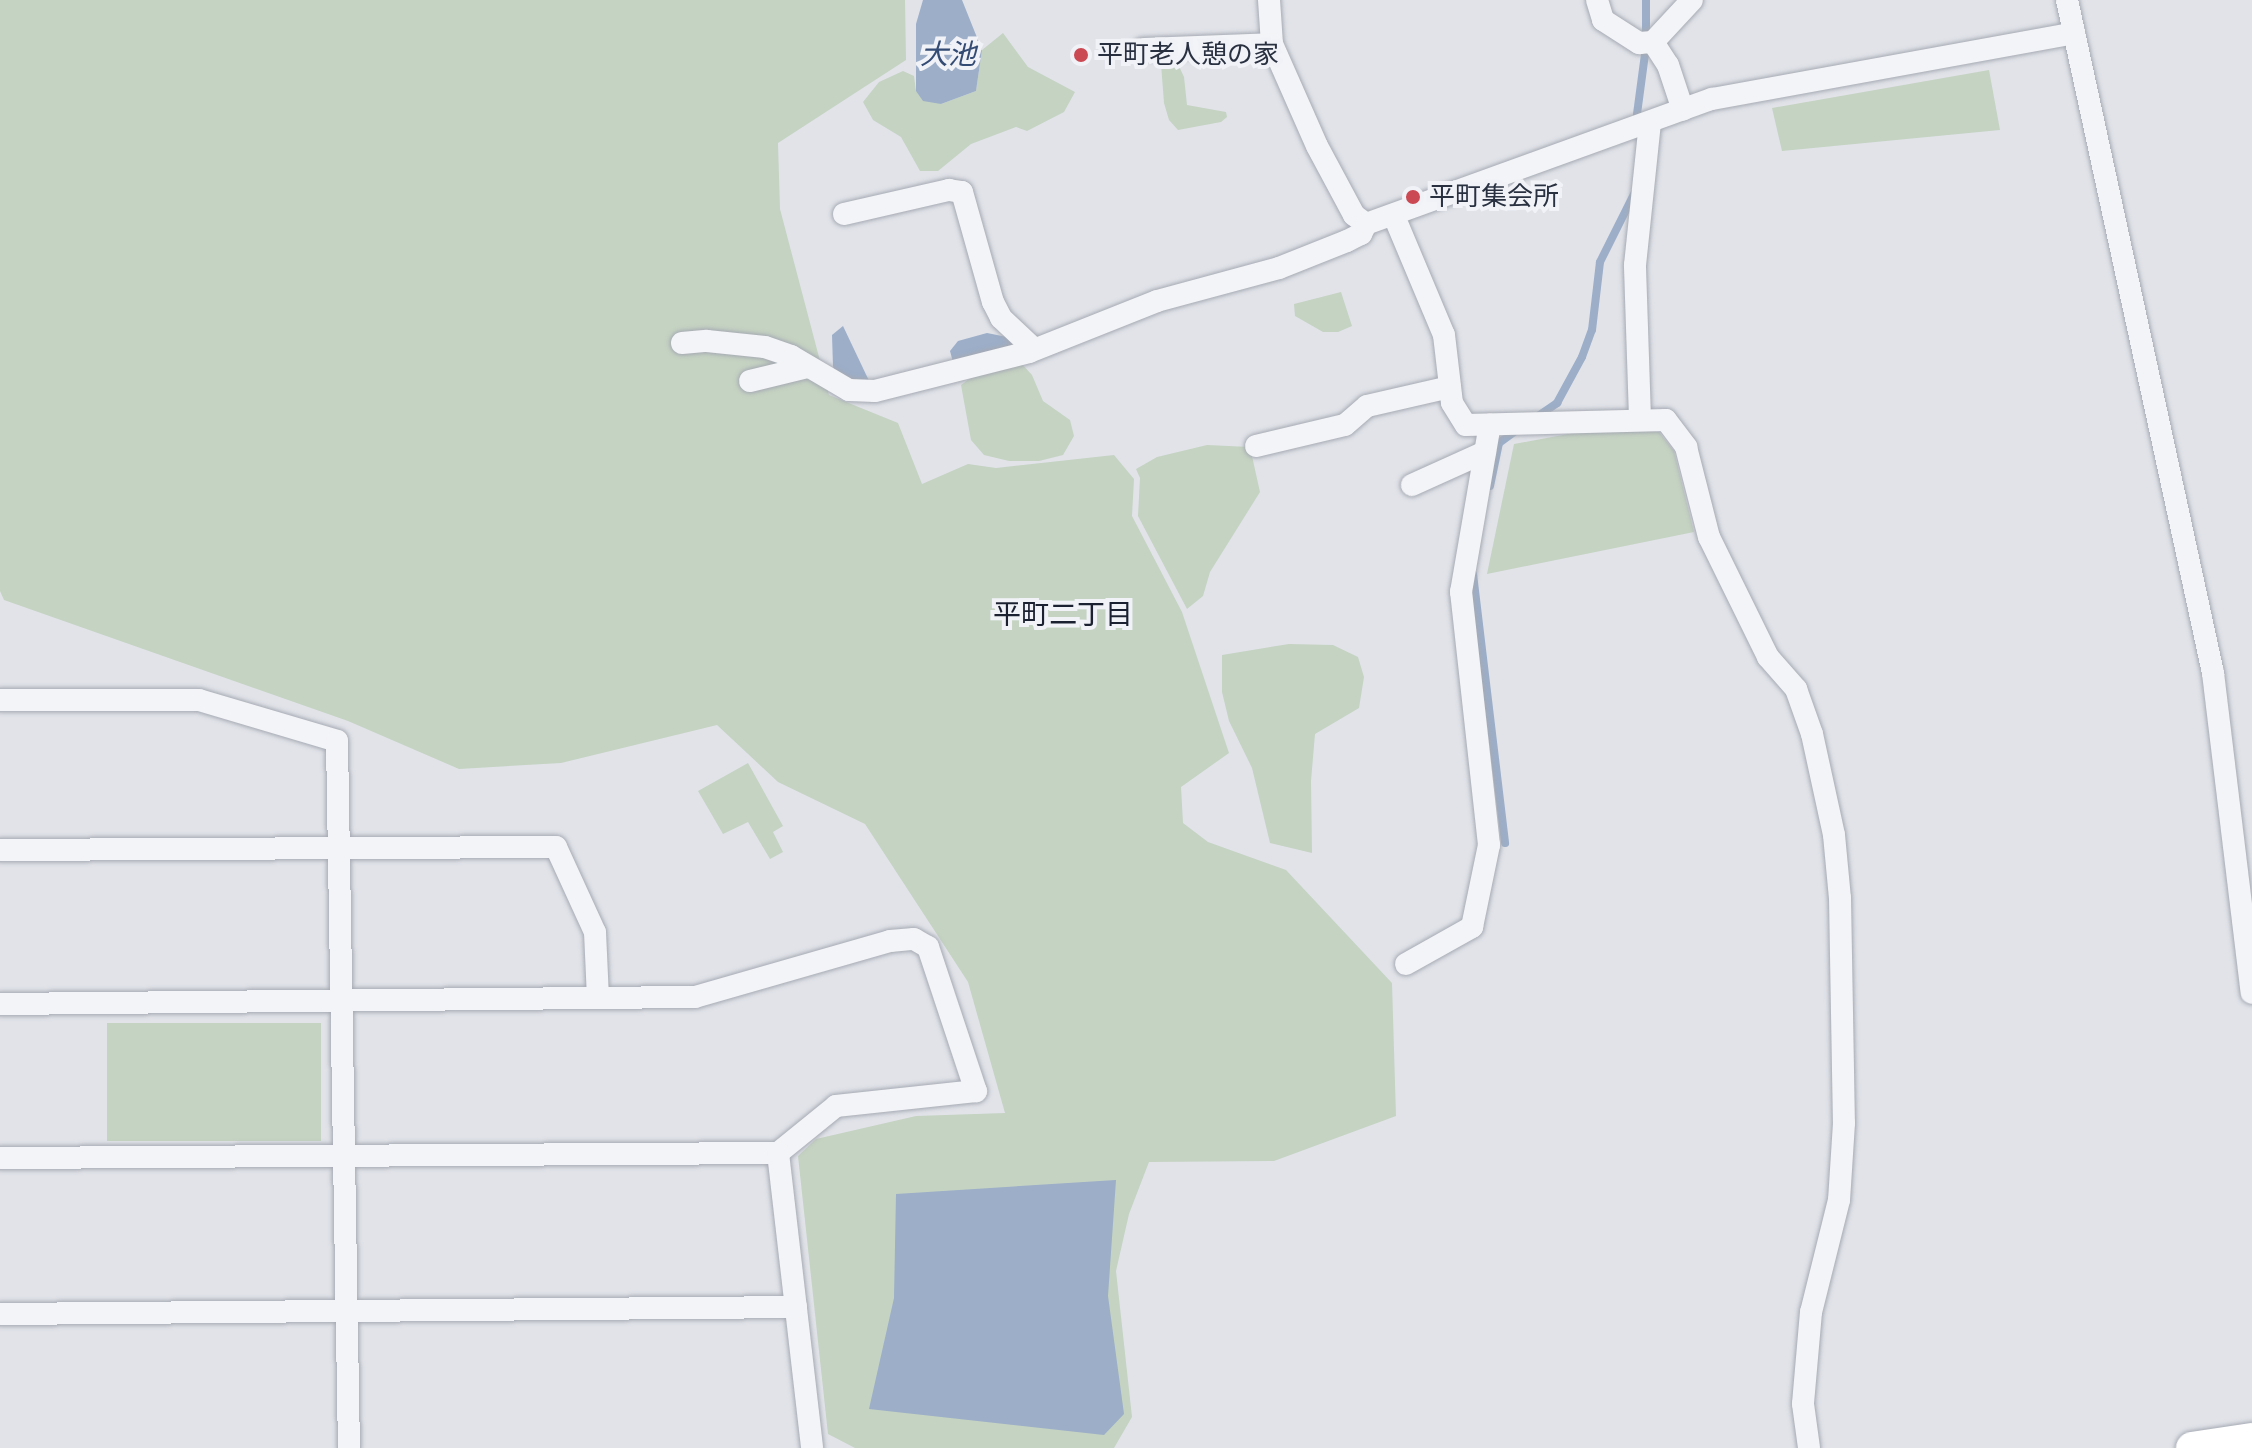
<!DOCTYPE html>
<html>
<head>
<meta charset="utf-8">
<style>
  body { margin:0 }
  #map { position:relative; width:2252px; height:1448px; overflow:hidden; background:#e1e3e9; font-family:"Roboto Condensed","Noto Sans JP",sans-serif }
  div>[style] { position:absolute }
  .green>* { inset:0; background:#c5d3c2; transform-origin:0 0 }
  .water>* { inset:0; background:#9caec8 }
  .stream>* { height:8px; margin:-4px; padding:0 4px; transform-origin:4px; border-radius:4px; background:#9caec8 }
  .roads { filter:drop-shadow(0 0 2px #a6aab3) drop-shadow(0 0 2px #a6aab3) }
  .street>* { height:22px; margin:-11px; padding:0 11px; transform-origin:11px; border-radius:11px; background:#f3f4f7 }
  .secondary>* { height:32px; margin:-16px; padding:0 16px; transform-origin:16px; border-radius:16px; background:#fff }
  .dots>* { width:22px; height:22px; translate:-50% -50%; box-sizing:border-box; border:4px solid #f0f2f7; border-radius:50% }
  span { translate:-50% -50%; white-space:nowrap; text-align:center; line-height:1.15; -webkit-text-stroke:8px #f0f2f7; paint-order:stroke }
  .poi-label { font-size:26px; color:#293040 }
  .left { translate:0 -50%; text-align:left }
  .water-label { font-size:28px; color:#344b73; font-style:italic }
  .neighbourhood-label { font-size:28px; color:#1c2131 }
</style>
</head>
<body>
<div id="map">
  <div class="green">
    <div style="clip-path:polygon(0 0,905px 0,906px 60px,778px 143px,780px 209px,829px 395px,898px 423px,922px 484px,968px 464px,996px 468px,1114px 455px,1134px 479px,1132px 516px,1182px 612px,1229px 753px,1181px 787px,1183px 823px,1208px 842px,1286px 870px,1392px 983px,1396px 1116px,1274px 1161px,1149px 1162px,1129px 1214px,1116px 1271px,1132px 1417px,1114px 1448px,855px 1448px,828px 1434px,798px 1156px,816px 1139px,916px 1116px,1005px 1113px,968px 982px,865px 824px,778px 782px,717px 725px,561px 763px,459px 769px,348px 721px,4px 600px,0 591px)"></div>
    <div style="clip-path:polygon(1003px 33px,1028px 67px,1075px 92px,1064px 112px,1027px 131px,1016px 127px,971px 144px,938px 171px,920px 171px,901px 137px,873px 120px,863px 102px,879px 82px,903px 71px,914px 76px,916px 91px,941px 104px,976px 91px,982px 50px)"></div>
    <div style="clip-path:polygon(1177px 62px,1184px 77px,1187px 105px,1226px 112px,1227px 117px,1221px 122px,1178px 130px,1169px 120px,1164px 103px,1161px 64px)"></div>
    <div style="clip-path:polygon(1989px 70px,2000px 130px,1782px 151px,1772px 108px)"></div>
    <div style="clip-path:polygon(1341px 292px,1352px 326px,1338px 332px,1323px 332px,1295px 316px,1294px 304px)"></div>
    <div style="clip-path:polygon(1021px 363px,1032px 375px,1043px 401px,1070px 420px,1074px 436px,1063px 455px,1039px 461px,1009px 461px,984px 455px,971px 440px,961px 385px,976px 374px)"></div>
    <div style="clip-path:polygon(1636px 429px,1659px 432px,1674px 451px,1694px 532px,1487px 574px,1514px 444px,1584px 431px)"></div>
    <div style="clip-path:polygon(1207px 445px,1250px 447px,1260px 492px,1210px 572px,1203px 596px,1187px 609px,1138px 516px,1140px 478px,1136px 469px,1157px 457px)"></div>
    <div style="clip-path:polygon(1289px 644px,1333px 645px,1358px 657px,1364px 677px,1359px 708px,1315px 734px,1311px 781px,1312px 853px,1270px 843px,1252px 768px,1229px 721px,1222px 692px,1222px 655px)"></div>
    <div style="clip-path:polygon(748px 763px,783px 826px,773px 832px,783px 852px,770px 859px,748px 822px,723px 834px,698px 791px)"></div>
    <div style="left:107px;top:1023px;width:214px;height:118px"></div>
  </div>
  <div class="water">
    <div style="clip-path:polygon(923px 0,962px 0,982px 50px,976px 91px,941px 104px,923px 101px,916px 91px,916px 24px)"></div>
    <div style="clip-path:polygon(843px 326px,871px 385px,838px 383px,833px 366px,832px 335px)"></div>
    <div style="clip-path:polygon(987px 333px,1007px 337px,1013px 346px,953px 362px,950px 351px,958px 341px)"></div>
    <div style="clip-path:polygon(1116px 1180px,1108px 1296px,1124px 1414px,1104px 1435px,869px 1409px,894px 1298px,896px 1194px)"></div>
  </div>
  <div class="stream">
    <div style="left:1646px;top:33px;width:33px;rotate:-90deg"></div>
    <div style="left:1637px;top:114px;width:61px;rotate:-82.4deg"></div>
    <div style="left:1535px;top:418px;width:27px;rotate:-34deg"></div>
    <div style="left:1557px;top:403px;width:52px;rotate:-61.5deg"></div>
    <div style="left:1582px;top:357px;width:29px;rotate:-70deg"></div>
    <div style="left:1592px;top:330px;width:68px;rotate:-83.3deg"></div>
    <div style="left:1600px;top:262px;width:78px;rotate:-63.4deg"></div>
    <div style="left:1490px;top:486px;width:44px;rotate:-78.2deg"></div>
    <div style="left:1499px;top:443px;width:22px;rotate:-36deg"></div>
    <div style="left:1473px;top:574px;width:271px;rotate:83.2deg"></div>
  </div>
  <div class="roads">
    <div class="street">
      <div style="left:1269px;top:0;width:44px;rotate:86.1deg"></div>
      <div style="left:1272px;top:44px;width:111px;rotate:66.2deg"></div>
      <div style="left:1317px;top:146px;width:78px;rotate:61.8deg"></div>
      <div style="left:1354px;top:215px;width:15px;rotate:37deg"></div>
      <div style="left:1597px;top:0;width:21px;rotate:73deg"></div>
      <div style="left:1603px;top:20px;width:43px;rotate:32.6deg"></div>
      <div style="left:1639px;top:43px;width:14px;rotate:-4deg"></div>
      <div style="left:1653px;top:42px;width:57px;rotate:-47.1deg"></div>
      <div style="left:2067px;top:0;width:689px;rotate:77.76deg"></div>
      <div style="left:2213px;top:673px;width:322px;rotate:83.1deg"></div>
      <div style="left:1653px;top:42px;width:27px;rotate:57deg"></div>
      <div style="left:1668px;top:65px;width:47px;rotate:71.6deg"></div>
      <div style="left:1143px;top:49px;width:129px;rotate:-2.2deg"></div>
      <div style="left:844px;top:214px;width:108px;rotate:-12.9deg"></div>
      <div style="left:949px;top:190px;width:13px;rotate:9deg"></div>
      <div style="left:962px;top:192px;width:114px;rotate:74.3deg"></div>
      <div style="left:993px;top:302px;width:18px;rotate:63deg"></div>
      <div style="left:1001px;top:318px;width:45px;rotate:43.2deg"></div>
      <div style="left:1394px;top:216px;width:129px;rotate:67.2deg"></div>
      <div style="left:1444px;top:335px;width:68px;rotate:83.3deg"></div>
      <div style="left:1452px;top:403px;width:26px;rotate:58deg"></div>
      <div style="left:1466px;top:425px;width:200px;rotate:-1.4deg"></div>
      <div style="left:1666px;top:420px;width:34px;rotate:53deg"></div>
      <div style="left:1686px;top:447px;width:93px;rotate:75.7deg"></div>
      <div style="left:1709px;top:537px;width:134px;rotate:63.8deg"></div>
      <div style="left:1768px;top:657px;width:43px;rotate:48.8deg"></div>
      <div style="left:1796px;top:689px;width:48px;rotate:70.4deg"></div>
      <div style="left:1812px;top:734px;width:103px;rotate:77.7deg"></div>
      <div style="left:1834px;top:835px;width:63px;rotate:84.6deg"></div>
      <div style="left:1840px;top:898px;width:225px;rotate:89deg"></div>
      <div style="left:1844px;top:1123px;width:77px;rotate:93.7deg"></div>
      <div style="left:1839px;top:1200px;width:115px;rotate:104deg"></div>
      <div style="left:1811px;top:1312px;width:92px;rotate:95deg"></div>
      <div style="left:1803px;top:1404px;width:44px;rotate:82.2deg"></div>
      <div style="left:682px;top:343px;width:25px;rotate:-5deg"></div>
      <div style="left:707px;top:341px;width:58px;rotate:5.9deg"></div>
      <div style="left:765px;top:347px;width:28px;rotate:19deg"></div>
      <div style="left:791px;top:356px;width:67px;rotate:30.4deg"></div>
      <div style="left:849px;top:390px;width:26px;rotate:2deg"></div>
      <div style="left:875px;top:391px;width:159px;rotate:-14.2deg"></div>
      <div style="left:1029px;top:352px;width:138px;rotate:-21.7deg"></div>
      <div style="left:1157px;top:301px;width:126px;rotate:-15.1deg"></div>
      <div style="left:1279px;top:268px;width:73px;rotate:-21.7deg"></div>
      <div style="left:1347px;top:241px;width:16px;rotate:-27deg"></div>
      <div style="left:1361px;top:234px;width:11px;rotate:-63deg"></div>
      <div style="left:1366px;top:224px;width:368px;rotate:-19.9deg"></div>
      <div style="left:1712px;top:99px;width:368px;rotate:-10.3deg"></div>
      <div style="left:750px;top:381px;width:60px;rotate:-13.6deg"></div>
      <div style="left:1640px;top:418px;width:153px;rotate:-91.9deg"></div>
      <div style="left:1635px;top:265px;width:143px;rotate:-84deg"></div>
      <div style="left:1256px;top:446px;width:91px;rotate:-13.3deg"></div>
      <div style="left:1345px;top:425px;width:29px;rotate:-41deg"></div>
      <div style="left:1367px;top:406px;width:85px;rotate:-12.9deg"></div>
      <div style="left:1412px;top:485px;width:80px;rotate:-24.3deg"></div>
      <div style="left:0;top:700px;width:199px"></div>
      <div style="left:199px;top:700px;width:144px;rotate:16.5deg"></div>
      <div style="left:337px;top:741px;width:707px;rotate:89.03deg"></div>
      <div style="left:0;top:850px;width:556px;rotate:-0.31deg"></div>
      <div style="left:556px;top:847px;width:94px;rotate:65.4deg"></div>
      <div style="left:595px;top:932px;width:66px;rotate:87.4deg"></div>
      <div style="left:1406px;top:964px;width:76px;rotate:-29.3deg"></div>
      <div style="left:1472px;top:927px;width:84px;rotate:-78.3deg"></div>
      <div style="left:1489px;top:845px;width:255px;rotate:-96.3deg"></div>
      <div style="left:1461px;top:592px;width:170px;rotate:-80.2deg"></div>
      <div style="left:0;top:1004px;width:695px;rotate:-0.58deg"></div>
      <div style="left:695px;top:997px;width:203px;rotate:-16deg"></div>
      <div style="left:890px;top:941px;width:24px;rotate:-5deg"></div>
      <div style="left:914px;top:939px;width:16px;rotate:30deg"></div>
      <div style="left:928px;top:947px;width:152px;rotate:71.6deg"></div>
      <div style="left:976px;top:1091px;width:141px;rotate:173.9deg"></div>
      <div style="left:836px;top:1106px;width:75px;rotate:141deg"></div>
      <div style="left:778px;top:1153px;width:778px;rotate:179.63deg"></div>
      <div style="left:778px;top:1153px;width:297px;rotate:83.4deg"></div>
      <div style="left:0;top:1314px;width:796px;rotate:-0.5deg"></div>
    </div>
    <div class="secondary">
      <div style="left:2192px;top:1448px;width:61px;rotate:-8.5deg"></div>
    </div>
  </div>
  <div class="dots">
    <div style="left:1081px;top:55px;background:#cb4952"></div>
    <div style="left:1413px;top:197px;background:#cb4952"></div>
  </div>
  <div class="poi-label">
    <span class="left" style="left:1097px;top:55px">平町老人憩の家</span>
    <span class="left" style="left:1429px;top:197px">平町集会所</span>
  </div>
  <div class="water-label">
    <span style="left:948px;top:55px">大池</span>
  </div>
  <div class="neighbourhood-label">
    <span style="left:1063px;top:615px">平町二丁目</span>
  </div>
</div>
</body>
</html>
